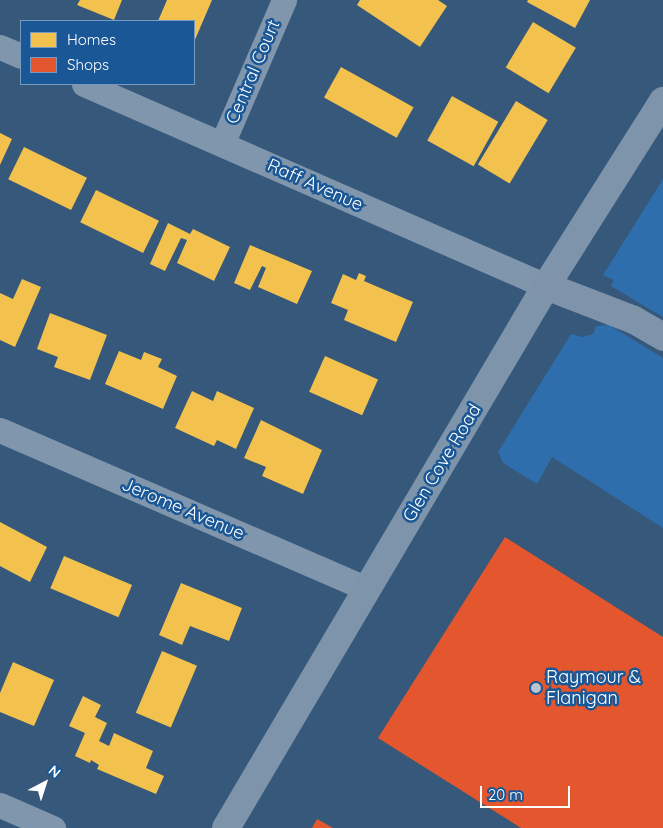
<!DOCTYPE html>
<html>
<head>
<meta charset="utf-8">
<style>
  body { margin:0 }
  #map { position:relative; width:663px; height:828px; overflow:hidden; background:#36587a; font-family:Quicksand,sans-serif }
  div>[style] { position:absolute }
  .green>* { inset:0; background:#2f6eac }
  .homes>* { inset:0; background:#f2c14e; transform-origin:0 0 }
  .shops>* { inset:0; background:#e4572e }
  .street>* { height:25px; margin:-12.5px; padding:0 12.5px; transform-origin:12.5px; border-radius:12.5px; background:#8096ad }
  .primary>* { height:28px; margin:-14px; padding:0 14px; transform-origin:14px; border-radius:14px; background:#7d94ab }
  .highway>* { height:28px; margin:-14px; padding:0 14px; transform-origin:14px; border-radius:14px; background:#7f94ab }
  .dots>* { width:14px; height:14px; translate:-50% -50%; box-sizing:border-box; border:2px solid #1a5796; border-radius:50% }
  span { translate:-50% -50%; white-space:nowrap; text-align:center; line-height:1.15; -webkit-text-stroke:5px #1a5796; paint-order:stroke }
  .street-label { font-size:18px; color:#fff }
  .poi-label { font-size:18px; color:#fff }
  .left { translate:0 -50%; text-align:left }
  .legend { position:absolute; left:20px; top:20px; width:175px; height:65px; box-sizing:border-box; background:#1a5796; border:1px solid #769ac0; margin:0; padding:6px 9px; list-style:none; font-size:15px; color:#fff }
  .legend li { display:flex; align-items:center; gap:10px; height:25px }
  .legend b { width:25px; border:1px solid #769ac0 }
  .north { position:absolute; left:20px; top:758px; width:50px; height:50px; -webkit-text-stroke:4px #1a5796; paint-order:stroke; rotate:40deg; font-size:14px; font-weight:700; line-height:20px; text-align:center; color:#fff }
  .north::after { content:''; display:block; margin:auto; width:18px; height:22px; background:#fff; clip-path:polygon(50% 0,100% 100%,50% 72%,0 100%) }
  .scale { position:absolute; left:480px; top:786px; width:90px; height:22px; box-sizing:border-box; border:2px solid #fff; border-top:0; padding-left:6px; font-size:15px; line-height:18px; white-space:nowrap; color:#fff; -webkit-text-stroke:4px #1a5796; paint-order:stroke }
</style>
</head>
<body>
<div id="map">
  <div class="green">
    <div style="clip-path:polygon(663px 179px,663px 317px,611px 286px,614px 280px,603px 275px)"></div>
    <div style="clip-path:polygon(609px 325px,663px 358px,663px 528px,552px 457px,537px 484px,503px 463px,498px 452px,571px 334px,582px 337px,593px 334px,596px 326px)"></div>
  </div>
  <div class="homes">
    <div style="clip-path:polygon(80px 0,122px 0,114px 20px,77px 5px)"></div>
    <div style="clip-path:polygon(167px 0,212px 0,194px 42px,194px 21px,158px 21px)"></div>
    <div style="clip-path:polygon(360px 0,438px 0,447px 6px,420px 47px,357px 5px)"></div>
    <div style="clip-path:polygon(528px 0,590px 0,575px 28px,527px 2px)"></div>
    <div style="left:533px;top:22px;width:50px;height:53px;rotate:31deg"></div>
    <div style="left:341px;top:67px;width:83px;height:35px;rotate:29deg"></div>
    <div style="left:452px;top:96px;width:53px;height:51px;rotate:29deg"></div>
    <div style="left:516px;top:101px;width:37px;height:74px;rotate:31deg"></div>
    <div style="clip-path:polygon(0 133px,12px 139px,0 165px)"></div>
    <div style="left:24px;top:147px;width:70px;height:36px;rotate:26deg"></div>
    <div style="left:96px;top:190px;width:70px;height:36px;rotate:26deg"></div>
    <div style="clip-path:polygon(168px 223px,190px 234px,193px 229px,230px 247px,214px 281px,177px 263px,187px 240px,181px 238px,165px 271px,150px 264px)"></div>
    <div style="clip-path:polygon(250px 245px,312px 271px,297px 304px,258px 287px,266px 268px,262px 266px,250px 290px,234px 283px)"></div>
    <div style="clip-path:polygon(359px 273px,366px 276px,364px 281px,413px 302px,396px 342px,344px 320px,348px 310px,331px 303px,343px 274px,356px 280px)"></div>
    <div style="clip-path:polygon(22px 279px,41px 287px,15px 347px,0 340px,0 293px,13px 299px)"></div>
    <div style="clip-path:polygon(50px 313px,107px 335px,90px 380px,54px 367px,58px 357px,37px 349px)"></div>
    <div style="clip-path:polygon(119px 351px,141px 360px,144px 352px,162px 359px,158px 367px,177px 376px,163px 409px,105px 384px)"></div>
    <div style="left:325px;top:356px;width:58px;height:39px;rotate:24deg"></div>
    <div style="clip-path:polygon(192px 391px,213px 401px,217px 391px,254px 408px,236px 449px,217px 440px,214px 446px,175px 428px)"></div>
    <div style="clip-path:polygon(261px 420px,322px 450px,303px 494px,262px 476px,266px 467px,244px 458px)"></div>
    <div style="clip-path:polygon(0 522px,47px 547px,30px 582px,0 566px)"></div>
    <div style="left:64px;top:556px;width:74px;height:35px;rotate:23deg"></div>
    <div style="clip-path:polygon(181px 583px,242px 608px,229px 641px,190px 626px,182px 645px,159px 635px)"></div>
    <div style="left:162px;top:651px;width:38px;height:67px;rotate:23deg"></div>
    <div style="clip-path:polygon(13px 662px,54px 680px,34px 726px,0 712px,0 693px)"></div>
    <div style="clip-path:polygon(83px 696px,101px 705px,95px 717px,107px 723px,99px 741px,109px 746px,114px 733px,153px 751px,146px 768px,164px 776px,156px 794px,97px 769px,99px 765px,91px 760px,90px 763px,75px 756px,85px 733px,69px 726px)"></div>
  </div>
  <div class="shops">
    <div style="clip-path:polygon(505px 537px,663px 637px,663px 828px,521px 828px,378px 738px)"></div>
    <div style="clip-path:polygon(317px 819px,333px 828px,312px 828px)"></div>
  </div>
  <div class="street">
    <div style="left:0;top:47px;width:23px;rotate:23deg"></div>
    <div style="left:84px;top:84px;width:504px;rotate:23.62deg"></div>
    <div style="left:222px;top:144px;width:157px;rotate:-66.7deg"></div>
    <div style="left:0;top:430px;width:400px;rotate:23.4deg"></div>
    <div style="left:0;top:805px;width:58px;rotate:23.5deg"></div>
  </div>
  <div class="primary">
    <div style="left:226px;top:828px;width:629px;rotate:-59.44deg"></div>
    <div style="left:546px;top:286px;width:219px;rotate:-57.7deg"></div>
  </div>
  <div class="highway">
    <div style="left:546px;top:286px;width:94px;rotate:21.1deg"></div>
    <div style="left:634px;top:320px;width:34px;rotate:30deg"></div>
  </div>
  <div class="dots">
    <div style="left:536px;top:688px;background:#b9c5d0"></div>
  </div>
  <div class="street-label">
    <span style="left:253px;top:72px;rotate:-67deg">Central Court</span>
    <span style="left:315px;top:185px;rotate:24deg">Raff Avenue</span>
    <span style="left:442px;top:463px;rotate:-59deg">Glen Cove Road</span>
    <span style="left:183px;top:509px;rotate:23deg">Jerome Avenue</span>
  </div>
  <div class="poi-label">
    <span class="left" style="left:546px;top:688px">Raymour &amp;<br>Flanigan</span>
  </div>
  <ul class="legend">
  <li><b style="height:14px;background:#f2c14e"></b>Homes</li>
  <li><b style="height:14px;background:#e4572e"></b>Shops</li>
  </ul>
  <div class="north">N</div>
  <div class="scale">20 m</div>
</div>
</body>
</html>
